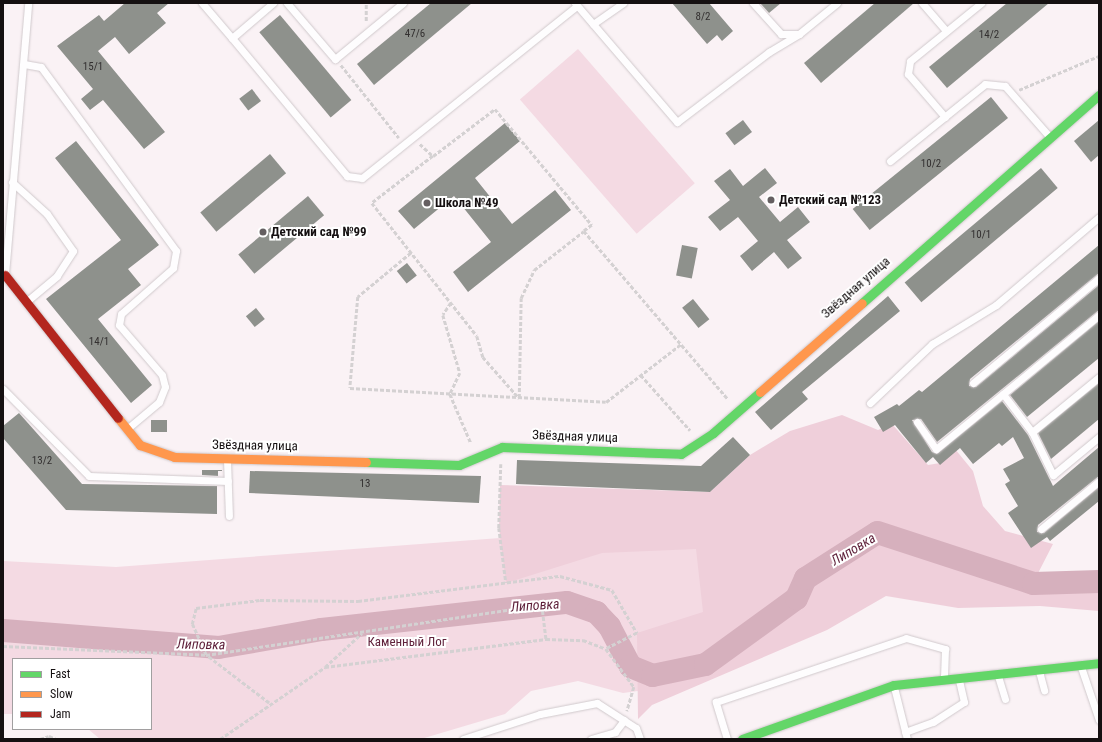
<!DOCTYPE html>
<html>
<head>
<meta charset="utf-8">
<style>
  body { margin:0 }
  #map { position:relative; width:1102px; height:742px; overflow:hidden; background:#faf2f5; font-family:"Roboto Condensed",sans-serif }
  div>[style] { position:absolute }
  .green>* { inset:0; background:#f4dae3; transform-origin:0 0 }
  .forest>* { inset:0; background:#efcfda }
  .river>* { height:23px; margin:-11.5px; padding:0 11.5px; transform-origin:11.5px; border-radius:11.5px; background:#d6b0bd }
  .building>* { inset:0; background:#8e918c; transform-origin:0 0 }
  .path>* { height:2.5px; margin-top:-1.25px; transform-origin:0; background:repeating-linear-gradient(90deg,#d4d1d2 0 4px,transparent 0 6px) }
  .roads { filter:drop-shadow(0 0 1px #d0c9cc) drop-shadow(0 0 1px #d0c9cc) }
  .lane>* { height:7px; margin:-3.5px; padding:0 3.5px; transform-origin:3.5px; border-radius:3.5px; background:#fefdfe }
  .fast>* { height:9px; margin:-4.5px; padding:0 4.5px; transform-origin:4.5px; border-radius:4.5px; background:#63d668 }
  .slow>* { height:9px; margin:-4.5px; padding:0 4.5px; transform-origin:4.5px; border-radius:4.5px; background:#ff974d }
  .jam>* { height:9px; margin:-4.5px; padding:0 4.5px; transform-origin:4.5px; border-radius:4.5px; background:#b3261e }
  .dots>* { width:11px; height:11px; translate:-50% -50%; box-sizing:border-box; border:2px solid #fff; border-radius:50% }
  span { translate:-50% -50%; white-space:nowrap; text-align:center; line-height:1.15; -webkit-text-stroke:4px #fff; paint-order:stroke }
  .number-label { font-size:11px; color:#333030 }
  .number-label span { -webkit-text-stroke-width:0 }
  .poi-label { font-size:13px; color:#151011; font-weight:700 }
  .left { translate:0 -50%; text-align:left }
  .street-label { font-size:13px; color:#151011 }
  .park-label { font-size:13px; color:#60223b }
  .water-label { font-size:14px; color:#5d1f39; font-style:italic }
  .frame { position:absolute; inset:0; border:4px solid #151011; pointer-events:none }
  .legend { position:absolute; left:12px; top:658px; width:140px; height:72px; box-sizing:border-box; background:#fff; border:1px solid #a19fa0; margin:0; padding:5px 7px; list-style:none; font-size:12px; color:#151011 }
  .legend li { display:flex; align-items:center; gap:8px; height:20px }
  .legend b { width:20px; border:1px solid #a19fa0 }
</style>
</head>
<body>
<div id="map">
  <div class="green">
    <div style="left:578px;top:49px;width:178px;height:77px;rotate:49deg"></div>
    <div style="clip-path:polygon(659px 526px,720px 554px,682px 685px,623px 693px,578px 681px,531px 691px,505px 714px,421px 739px,100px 739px,88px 729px,151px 729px,151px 659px,13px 659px,13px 714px,3px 714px,3px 561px,116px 567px)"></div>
  </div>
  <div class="forest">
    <div style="clip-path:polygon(842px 415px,878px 430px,892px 424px,928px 465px,940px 463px,955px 449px,973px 471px,983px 506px,1005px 531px,1053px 544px,1033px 583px,1099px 581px,1099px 611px,1040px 606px,958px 608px,886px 596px,827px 630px,652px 705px,638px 719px,637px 633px,703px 612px,696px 549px,602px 553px,506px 583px,499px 528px,500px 485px,710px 492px,750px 455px,790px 431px)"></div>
  </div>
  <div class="river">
    <div style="left:3px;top:630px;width:216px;rotate:4.5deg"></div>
    <div style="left:218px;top:647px;width:105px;rotate:-9.9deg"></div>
    <div style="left:321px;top:629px;width:247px;rotate:-6.3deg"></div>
    <div style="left:567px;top:602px;width:31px;rotate:19deg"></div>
    <div style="left:596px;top:612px;width:19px;rotate:47deg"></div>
    <div style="left:609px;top:626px;width:45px;rotate:62.3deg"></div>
    <div style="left:630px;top:666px;width:24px;rotate:22deg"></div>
    <div style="left:652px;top:675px;width:54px;rotate:-11.7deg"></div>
    <div style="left:705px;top:664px;width:112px;rotate:-36deg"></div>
    <div style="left:796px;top:598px;width:22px;rotate:-66deg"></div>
    <div style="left:805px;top:578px;width:85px;rotate:-32.6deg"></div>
    <div style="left:877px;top:532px;width:164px;rotate:18.1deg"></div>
    <div style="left:1033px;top:583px;width:66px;rotate:-1.7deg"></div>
  </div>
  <div class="building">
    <div style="clip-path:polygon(125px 3px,169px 3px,157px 13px,166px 23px,129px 54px,115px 37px,98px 51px,165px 132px,144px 149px,103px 100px,90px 110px,81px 99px,93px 89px,57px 46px,99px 15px,104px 21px)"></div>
    <div style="clip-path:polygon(431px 3px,472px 3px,374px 85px,357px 64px)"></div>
    <div style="clip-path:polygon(672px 3px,709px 3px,733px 31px,722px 41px,717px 35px,707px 44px)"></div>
    <div style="clip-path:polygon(760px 3px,781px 3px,769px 13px)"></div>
    <div style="clip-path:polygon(875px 3px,914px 3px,821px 83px,804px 63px)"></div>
    <div style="clip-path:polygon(1007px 3px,1049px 3px,947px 88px,929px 67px)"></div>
    <div style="left:280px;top:15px;width:111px;height:27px;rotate:50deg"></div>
    <div style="left:252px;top:89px;width:15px;height:16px;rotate:53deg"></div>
    <div style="left:991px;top:97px;width:27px;height:178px;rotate:51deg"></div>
    <div style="left:743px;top:120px;width:15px;height:22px;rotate:53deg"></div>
    <div style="clip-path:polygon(1099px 120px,1099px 155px,1091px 162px,1074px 141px)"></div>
    <div style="clip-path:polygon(505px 123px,520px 141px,475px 178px,512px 224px,555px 190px,571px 210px,468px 292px,453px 272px,491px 242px,454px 196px,414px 229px,398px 211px)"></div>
    <div style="clip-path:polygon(76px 141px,159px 245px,128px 269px,141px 285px,98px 319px,152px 385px,131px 403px,46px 299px,121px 240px,55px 158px)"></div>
    <div style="left:270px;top:154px;width:25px;height:91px;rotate:50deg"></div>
    <div style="clip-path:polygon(765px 168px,777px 183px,759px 197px,780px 222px,798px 207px,810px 222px,787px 240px,802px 258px,788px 269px,774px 252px,752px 271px,740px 256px,758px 241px,738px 217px,720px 231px,708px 217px,730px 200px,714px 181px,730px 169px,743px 186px)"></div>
    <div style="left:1041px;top:168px;width:26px;height:178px;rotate:50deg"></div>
    <div style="left:308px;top:196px;width:25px;height:91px;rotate:50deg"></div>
    <div style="left:682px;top:245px;width:16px;height:31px;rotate:11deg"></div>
    <div style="clip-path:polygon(1099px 245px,1099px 273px,970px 379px,969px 386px,976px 387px,1099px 285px,1099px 310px,937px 442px,921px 419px,912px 420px,932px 452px,937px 454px,1002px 401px,1028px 435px,1053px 486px,1099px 447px,1099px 476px,1038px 525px,1037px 532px,1044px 533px,1099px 487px,1099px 501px,1050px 541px,1047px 537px,1031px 548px,1008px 513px,1018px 506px,1005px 484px,1010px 481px,1003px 469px,1024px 458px,1013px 437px,1002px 446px,999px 443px,973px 464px,960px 448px,940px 465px,933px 457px,926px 463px,895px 425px,883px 432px,874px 417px,897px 404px,899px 406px,919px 390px,922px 392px)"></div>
    <div style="left:407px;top:263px;width:16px;height:13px;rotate:52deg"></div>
    <div style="clip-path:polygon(888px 296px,900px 311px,802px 392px,808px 399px,771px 430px,755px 412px)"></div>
    <div style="left:693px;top:299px;width:26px;height:14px;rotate:51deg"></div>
    <div style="left:256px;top:308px;width:14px;height:13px;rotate:51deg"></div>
    <div style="clip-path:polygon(1099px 321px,1099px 358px,1027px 417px,1010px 395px)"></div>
    <div style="clip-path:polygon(1099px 383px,1099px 419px,1051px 459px,1038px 433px)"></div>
    <div style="clip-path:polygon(19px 413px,82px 484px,217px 486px,217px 514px,66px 510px,3px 438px,3px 426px)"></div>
    <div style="left:151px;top:420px;width:16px;height:12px"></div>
    <div style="clip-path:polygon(733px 437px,750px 455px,710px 492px,516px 484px,517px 460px,701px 466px)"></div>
    <div style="clip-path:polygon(202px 470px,222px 470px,222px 471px,218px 471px,218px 476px,202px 475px)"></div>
    <div style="clip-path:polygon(250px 471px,481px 476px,479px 503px,249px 493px)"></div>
  </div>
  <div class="path">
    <div style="left:366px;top:21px;width:18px;rotate:-90deg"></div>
    <div style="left:341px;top:65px;width:93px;rotate:51.5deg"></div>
    <div style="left:1019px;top:90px;width:87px;rotate:-23deg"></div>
    <div style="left:420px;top:144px;width:18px;rotate:43deg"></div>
    <div style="left:433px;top:156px;width:78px;rotate:-37.2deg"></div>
    <div style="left:495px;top:109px;width:151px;rotate:50.1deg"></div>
    <div style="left:592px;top:225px;width:10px;rotate:143deg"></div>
    <div style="left:584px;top:231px;width:221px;rotate:49.4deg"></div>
    <div style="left:433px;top:156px;width:77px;rotate:142.4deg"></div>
    <div style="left:372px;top:203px;width:169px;rotate:51.7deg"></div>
    <div style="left:477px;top:336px;width:22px;rotate:74deg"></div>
    <div style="left:483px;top:357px;width:55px;rotate:48.7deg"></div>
    <div style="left:519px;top:398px;width:100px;rotate:-88.9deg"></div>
    <div style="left:521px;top:298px;width:31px;rotate:-65deg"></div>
    <div style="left:534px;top:270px;width:63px;rotate:-38deg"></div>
    <div style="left:411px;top:253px;width:69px;rotate:140.3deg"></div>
    <div style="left:358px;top:297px;width:91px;rotate:95deg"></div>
    <div style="left:350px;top:388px;width:256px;rotate:3.1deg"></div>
    <div style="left:606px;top:402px;width:95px;rotate:-37.7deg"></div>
    <div style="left:451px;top:303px;width:14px;rotate:124deg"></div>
    <div style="left:443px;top:315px;width:60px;rotate:73.7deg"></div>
    <div style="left:460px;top:373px;width:23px;rotate:115deg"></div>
    <div style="left:450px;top:394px;width:53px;rotate:66.8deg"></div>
    <div style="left:641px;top:375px;width:74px;rotate:48.3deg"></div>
    <div style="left:501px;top:464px;width:64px;rotate:91.8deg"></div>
    <div style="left:499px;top:528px;width:55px;rotate:82.7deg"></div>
    <div style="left:3px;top:646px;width:203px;rotate:2.5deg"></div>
    <div style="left:206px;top:655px;width:340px;rotate:-8.5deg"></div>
    <div style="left:542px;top:605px;width:34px;rotate:83deg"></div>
    <div style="left:325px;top:667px;width:50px;rotate:-42.6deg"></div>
    <div style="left:269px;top:703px;width:79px;rotate:-142.7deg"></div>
    <div style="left:206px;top:655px;width:34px;rotate:-114deg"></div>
    <div style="left:192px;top:624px;width:16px;rotate:-76deg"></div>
    <div style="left:196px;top:608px;width:64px;rotate:-7.1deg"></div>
    <div style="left:260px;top:600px;width:98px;rotate:0.6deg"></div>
    <div style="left:358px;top:601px;width:204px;rotate:-7.1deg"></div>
    <div style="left:560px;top:576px;width:54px;rotate:15.1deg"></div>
    <div style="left:612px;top:590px;width:50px;rotate:59.8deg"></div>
    <div style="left:637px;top:633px;width:35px;rotate:153deg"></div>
    <div style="left:40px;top:739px;width:9px;rotate:-18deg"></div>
    <div style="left:49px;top:736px;width:8px;rotate:23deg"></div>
    <div style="left:220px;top:739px;width:127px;rotate:-34.4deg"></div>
    <div style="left:325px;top:667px;width:223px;rotate:-7.2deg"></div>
    <div style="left:546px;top:639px;width:37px;rotate:2deg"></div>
    <div style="left:583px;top:640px;width:25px;rotate:21deg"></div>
    <div style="left:606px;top:649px;width:47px;rotate:53.6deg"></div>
    <div style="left:634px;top:687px;width:25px;rotate:106deg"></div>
  </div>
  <div class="roads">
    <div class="lane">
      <div style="left:202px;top:3px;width:46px;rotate:49.4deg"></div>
      <div style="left:232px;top:38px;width:54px;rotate:-40.5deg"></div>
      <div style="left:287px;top:3px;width:74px;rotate:49.4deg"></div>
      <div style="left:335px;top:59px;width:88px;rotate:-39.5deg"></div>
      <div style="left:575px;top:3px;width:157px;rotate:49.4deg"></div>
      <div style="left:677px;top:122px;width:116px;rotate:-37.3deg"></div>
      <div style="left:769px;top:52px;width:35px;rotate:-31deg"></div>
      <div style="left:753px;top:3px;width:42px;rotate:47.9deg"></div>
      <div style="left:781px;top:34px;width:18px"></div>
      <div style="left:799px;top:34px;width:49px;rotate:-39.2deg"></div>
      <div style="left:922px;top:3px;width:37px;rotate:49deg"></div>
      <div style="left:593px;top:24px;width:37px;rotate:-35deg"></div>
      <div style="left:232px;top:38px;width:180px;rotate:50.2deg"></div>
      <div style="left:347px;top:176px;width:15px;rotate:8deg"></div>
      <div style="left:362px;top:178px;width:275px;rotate:-38.7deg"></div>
      <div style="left:24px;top:64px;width:17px;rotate:10deg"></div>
      <div style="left:41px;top:67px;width:228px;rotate:53.7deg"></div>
      <div style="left:176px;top:251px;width:17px;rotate:100deg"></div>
      <div style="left:173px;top:268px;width:69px;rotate:138.5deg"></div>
      <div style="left:121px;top:314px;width:11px;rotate:100deg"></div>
      <div style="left:119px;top:325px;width:66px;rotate:49.3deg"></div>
      <div style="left:162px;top:375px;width:12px;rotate:76deg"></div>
      <div style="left:165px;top:387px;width:16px;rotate:112deg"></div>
      <div style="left:159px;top:402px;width:39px;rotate:140deg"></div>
      <div style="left:945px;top:117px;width:57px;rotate:-130.7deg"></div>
      <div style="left:908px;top:74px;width:13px;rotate:-81deg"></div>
      <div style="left:910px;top:61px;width:92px;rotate:-39.2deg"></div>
      <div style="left:890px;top:161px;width:122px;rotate:-39deg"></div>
      <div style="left:985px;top:84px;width:20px;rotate:6deg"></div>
      <div style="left:1005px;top:86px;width:67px;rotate:48.7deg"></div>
      <div style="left:12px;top:182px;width:47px;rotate:42.4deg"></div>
      <div style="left:47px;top:214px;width:45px;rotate:54.9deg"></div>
      <div style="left:73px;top:251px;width:30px;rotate:123deg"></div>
      <div style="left:57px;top:276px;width:38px;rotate:140deg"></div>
      <div style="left:5px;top:274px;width:272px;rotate:-85.1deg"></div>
      <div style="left:1099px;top:377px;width:87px;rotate:140.6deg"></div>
      <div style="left:1032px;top:432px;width:48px;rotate:64deg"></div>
      <div style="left:1053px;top:475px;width:60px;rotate:-39.6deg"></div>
      <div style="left:973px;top:383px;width:164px;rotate:-39.8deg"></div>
      <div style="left:3px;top:389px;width:122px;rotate:45.3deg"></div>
      <div style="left:89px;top:476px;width:139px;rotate:2.1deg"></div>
      <div style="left:1003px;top:394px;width:48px;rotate:52.7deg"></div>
      <div style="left:870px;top:403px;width:86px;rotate:-43.6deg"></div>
      <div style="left:932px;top:344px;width:75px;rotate:-31.4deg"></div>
      <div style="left:996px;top:305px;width:135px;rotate:-40.5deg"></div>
      <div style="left:917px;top:422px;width:33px;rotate:55deg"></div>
      <div style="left:936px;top:449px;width:211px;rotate:-39.4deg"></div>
      <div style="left:227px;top:460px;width:56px;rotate:88deg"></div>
      <div style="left:1041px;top:529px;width:75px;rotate:-39.6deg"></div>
      <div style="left:1081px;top:667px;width:56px;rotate:71.2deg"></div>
      <div style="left:1039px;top:671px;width:20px;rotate:75deg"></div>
      <div style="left:998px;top:676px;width:24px;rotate:73deg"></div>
      <div style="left:894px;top:687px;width:54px;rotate:76deg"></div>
      <div style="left:905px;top:732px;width:30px;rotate:-20deg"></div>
      <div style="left:933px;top:722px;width:37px;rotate:-33deg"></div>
      <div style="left:964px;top:702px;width:22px;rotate:-103deg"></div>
      <div style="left:463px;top:739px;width:81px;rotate:-18deg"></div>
      <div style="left:540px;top:714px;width:58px;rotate:-10.9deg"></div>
      <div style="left:597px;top:703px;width:46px;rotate:32.7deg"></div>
      <div style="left:636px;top:728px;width:12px;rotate:70deg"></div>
      <div style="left:591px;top:739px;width:25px;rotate:-16deg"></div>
      <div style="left:615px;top:732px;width:15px;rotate:-53deg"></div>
      <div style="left:727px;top:739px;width:39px;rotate:-107deg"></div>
      <div style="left:716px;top:702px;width:200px;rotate:-18.6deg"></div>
      <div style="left:906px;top:638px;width:41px;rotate:15.8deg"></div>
      <div style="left:945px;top:649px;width:29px;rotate:92deg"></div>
    </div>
    <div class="fast">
      <div style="left:862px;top:303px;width:315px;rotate:-41.3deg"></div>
      <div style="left:366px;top:462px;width:93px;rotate:1.8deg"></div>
      <div style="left:459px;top:465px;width:47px;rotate:-22.7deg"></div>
      <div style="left:502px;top:447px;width:179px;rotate:2.2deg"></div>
      <div style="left:681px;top:454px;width:38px;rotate:-33deg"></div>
      <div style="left:713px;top:433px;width:62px;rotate:-41.1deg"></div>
      <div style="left:742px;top:739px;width:161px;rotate:-19.6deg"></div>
      <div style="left:894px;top:685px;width:206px;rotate:-6.1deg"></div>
    </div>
    <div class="slow">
      <div style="left:760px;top:392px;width:135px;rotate:-41.1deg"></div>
      <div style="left:118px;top:418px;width:35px;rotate:51deg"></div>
      <div style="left:140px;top:445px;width:36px;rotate:19deg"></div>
      <div style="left:174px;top:457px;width:192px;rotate:1.5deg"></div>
    </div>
    <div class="jam">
      <div style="left:5px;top:275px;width:182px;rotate:51.7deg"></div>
    </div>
  </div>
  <div class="dots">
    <div style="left:771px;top:200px;background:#655f61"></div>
    <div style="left:427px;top:203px;background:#655f61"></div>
    <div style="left:263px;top:232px;background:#655f61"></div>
  </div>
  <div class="number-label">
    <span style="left:703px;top:17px">8/2</span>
    <span style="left:415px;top:34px">47/6</span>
    <span style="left:989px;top:35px">14/2</span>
    <span style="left:93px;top:67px">15/1</span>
    <span style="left:931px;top:164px">10/2</span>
    <span style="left:981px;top:235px">10/1</span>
    <span style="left:99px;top:342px">14/1</span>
    <span style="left:42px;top:461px">13/2</span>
    <span style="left:365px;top:484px">13</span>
  </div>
  <div class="poi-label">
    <span class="left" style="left:779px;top:200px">Детский сад №123</span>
    <span class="left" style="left:435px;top:203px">Школа №49</span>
    <span class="left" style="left:271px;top:232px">Детский сад №99</span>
  </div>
  <div class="street-label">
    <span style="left:856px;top:288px;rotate:-41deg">Звёздная улица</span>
    <span style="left:575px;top:437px;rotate:2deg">Звёздная улица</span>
    <span style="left:255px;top:446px;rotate:1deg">Звёздная улица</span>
  </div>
  <div class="park-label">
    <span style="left:407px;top:642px">Каменный Лог</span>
  </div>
  <div class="water-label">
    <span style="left:853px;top:549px;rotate:-31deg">Липовка</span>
    <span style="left:535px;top:605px;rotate:-4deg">Липовка</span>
    <span style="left:201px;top:644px;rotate:1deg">Липовка</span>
  </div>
  <div class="frame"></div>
  <ul class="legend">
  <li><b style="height:5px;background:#63d668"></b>Fast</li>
  <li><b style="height:5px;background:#ff974d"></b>Slow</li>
  <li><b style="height:5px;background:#b3261e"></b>Jam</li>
  </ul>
</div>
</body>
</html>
